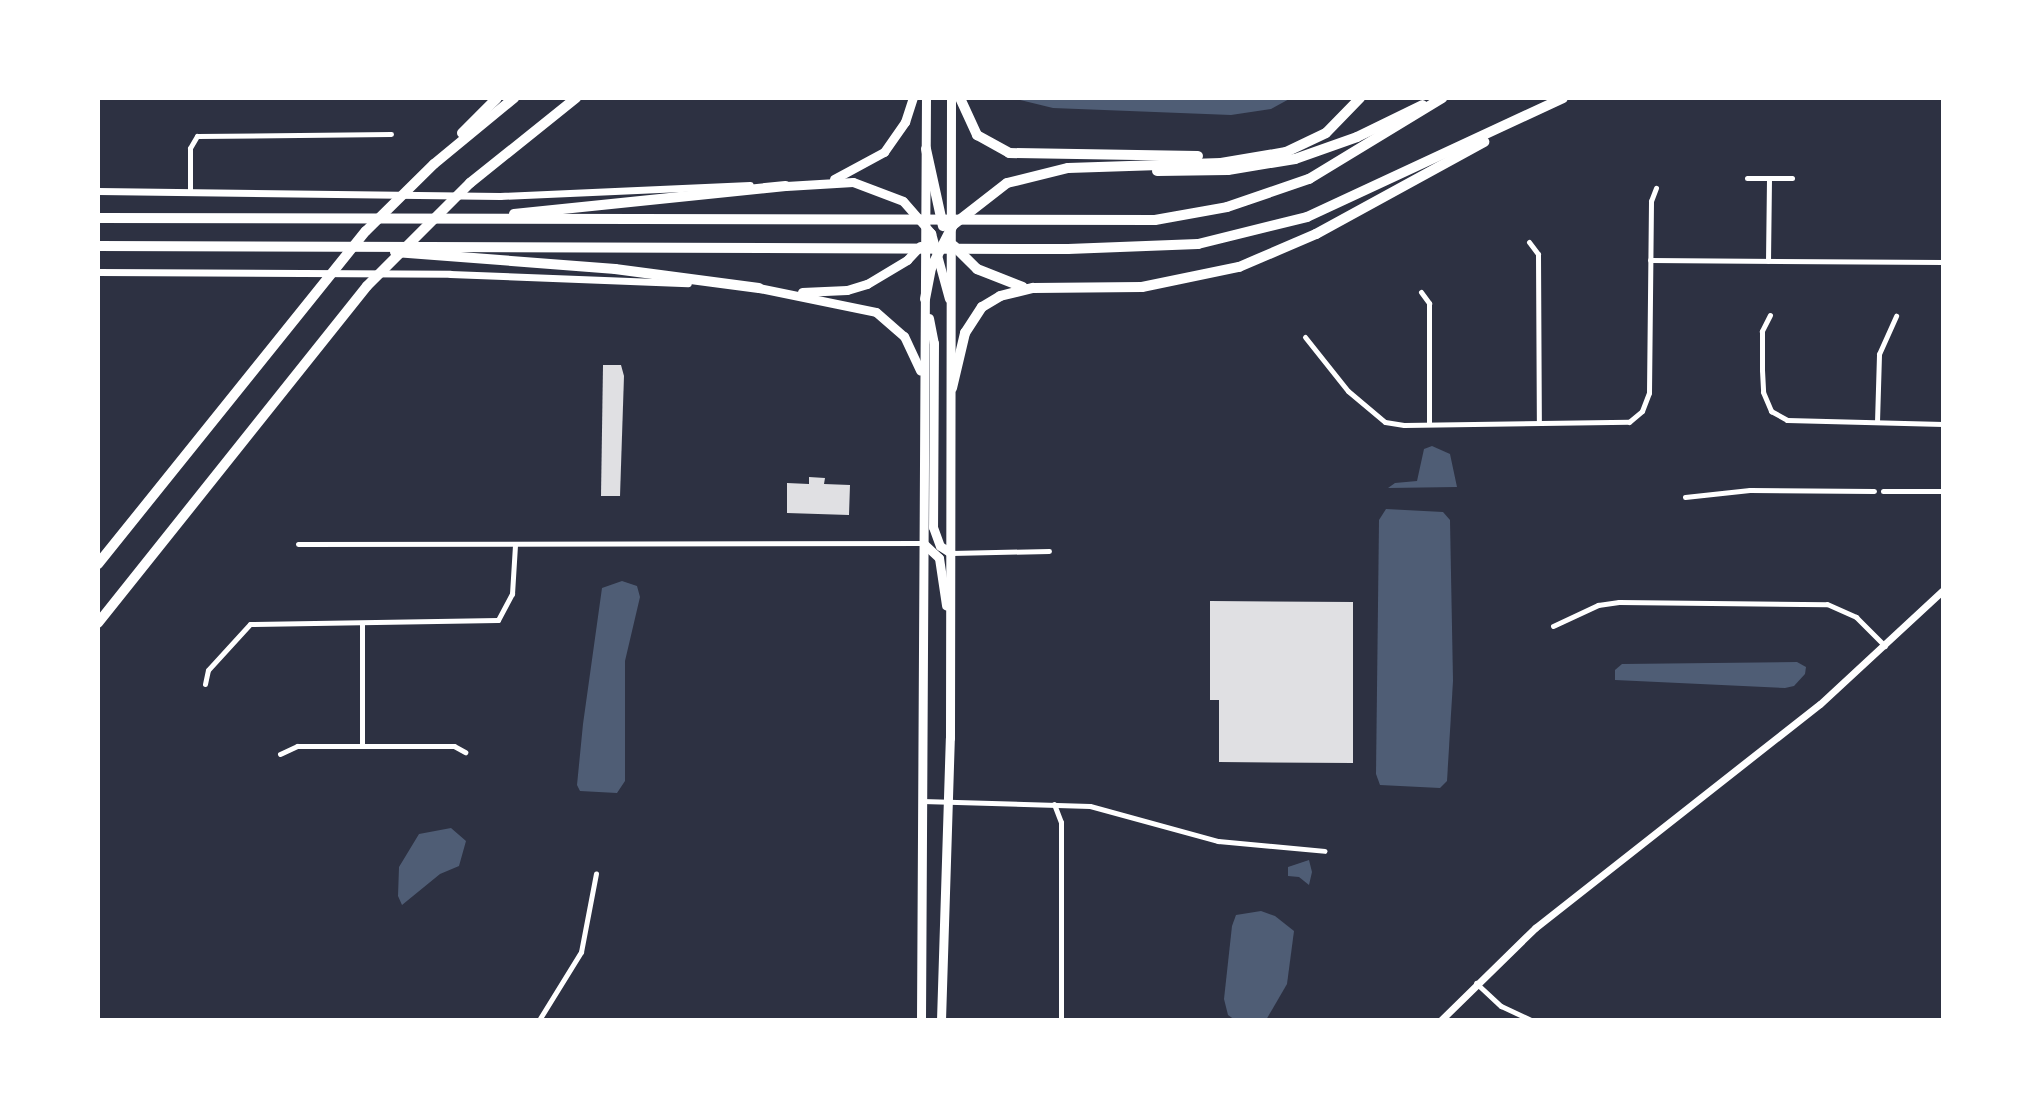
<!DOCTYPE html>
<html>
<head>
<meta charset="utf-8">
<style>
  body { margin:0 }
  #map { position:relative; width:2041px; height:1118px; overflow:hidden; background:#2d3142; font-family:"Archivo Narrow",sans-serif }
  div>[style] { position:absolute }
  .water>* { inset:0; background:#4f5d75 }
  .building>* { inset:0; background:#e0e0e3 }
  .minor>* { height:5px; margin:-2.5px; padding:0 2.5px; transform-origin:2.5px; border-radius:2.5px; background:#fff }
  .tertiary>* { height:7px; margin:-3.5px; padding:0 3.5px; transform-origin:3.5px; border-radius:3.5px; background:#fff }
  .primary>* { height:9px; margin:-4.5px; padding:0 4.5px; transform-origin:4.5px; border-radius:4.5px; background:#fff }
  .motorway>* { height:10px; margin:-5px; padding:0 5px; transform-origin:5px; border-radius:5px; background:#fff }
  span { translate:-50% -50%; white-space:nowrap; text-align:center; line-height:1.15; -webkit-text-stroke:5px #fff; paint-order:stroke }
  .frame { position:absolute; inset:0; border:100px solid #fff; pointer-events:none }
</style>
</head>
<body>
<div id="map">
  <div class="water">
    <div style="clip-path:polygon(1012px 98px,1291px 98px,1271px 109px,1231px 115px,1053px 108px)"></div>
    <div style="clip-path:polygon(1432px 446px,1450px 454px,1457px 487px,1388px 488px,1395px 483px,1417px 481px,1424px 449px)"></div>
    <div style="clip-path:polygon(1386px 509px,1443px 512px,1450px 520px,1453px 681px,1447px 781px,1440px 788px,1380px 785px,1376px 774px,1379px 520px)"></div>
    <div style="clip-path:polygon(622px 581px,637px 586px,640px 597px,625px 661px,625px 781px,617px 793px,580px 791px,577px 785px,583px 724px,602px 588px)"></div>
    <div style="clip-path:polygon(1797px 662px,1806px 667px,1805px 674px,1794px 686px,1785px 688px,1615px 680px,1615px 670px,1622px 664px)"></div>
    <div style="clip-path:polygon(451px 828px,466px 841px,459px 866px,440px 874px,402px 905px,398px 896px,399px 867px,419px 834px)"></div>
    <div style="clip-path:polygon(1309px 860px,1312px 872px,1309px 885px,1299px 877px,1288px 876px,1288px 867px)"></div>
    <div style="clip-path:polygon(1261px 911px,1275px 916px,1294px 931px,1287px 984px,1266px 1020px,1235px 1020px,1228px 1015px,1224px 999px,1232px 926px,1236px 915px)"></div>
  </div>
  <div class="building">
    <div style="clip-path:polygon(603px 365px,621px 365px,624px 376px,620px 496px,601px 496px)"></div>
    <div style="clip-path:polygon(809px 477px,825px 478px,824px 484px,850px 485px,849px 515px,787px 513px,787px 483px,809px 484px)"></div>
    <div style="clip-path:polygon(1210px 601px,1353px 602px,1353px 763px,1219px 762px,1219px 700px,1210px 700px)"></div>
  </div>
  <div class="minor">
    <div style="left:1747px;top:178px;width:45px"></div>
    <div style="left:190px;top:193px;width:45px;rotate:-90deg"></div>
    <div style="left:190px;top:148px;width:14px;rotate:-60deg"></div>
    <div style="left:197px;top:136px;width:194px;rotate:-0.6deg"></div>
    <div style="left:1529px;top:242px;width:15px;rotate:53deg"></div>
    <div style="left:1538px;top:254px;width:169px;rotate:89.7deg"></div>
    <div style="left:1650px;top:260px;width:293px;rotate:0.4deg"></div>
    <div style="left:1768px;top:261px;width:83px;rotate:-89.3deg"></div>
    <div style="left:1421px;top:292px;width:14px;rotate:54deg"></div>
    <div style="left:1429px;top:303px;width:121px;rotate:90deg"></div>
    <div style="left:1770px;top:315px;width:18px;rotate:117deg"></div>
    <div style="left:1762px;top:331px;width:39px;rotate:90deg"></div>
    <div style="left:1762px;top:370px;width:22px;rotate:87deg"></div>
    <div style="left:1763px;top:392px;width:21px;rotate:67deg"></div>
    <div style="left:1771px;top:411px;width:18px;rotate:29deg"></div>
    <div style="left:1787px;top:420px;width:156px;rotate:1.5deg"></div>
    <div style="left:1305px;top:337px;width:69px;rotate:51.5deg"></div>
    <div style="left:1348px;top:391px;width:48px;rotate:40deg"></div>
    <div style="left:1385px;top:422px;width:19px;rotate:9deg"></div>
    <div style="left:1404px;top:425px;width:225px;rotate:-0.8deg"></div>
    <div style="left:1629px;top:422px;width:17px;rotate:-40deg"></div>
    <div style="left:1642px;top:411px;width:19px;rotate:-69deg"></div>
    <div style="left:1649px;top:393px;width:192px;rotate:-89.4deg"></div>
    <div style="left:1651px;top:201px;width:14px;rotate:-69deg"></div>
    <div style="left:1877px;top:422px;width:68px;rotate:-88.3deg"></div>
    <div style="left:1879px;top:354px;width:42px;rotate:-65.9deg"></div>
    <div style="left:1883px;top:491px;width:60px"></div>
    <div style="left:1685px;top:497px;width:65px;rotate:-6.1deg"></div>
    <div style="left:1750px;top:490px;width:124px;rotate:0.5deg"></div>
    <div style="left:298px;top:544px;width:625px;rotate:-0.09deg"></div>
    <div style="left:951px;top:553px;width:98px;rotate:-1.2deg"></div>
    <div style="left:1553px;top:626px;width:50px;rotate:-25deg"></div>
    <div style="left:1598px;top:605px;width:21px;rotate:-8deg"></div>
    <div style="left:1619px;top:602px;width:208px;rotate:0.6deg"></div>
    <div style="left:1827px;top:604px;width:32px;rotate:24deg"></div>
    <div style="left:1856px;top:617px;width:41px;rotate:45deg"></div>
    <div style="left:205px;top:684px;width:14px;rotate:-78deg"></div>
    <div style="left:208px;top:670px;width:62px;rotate:-47.6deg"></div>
    <div style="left:250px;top:624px;width:248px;rotate:-0.9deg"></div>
    <div style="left:498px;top:620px;width:30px;rotate:-62deg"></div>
    <div style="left:512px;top:594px;width:49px;rotate:-86.5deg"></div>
    <div style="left:362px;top:745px;width:122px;rotate:-90deg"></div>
    <div style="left:280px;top:754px;width:19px;rotate:-25deg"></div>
    <div style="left:297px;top:746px;width:157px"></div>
    <div style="left:454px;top:746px;width:13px;rotate:29deg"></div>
    <div style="left:922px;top:801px;width:168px;rotate:1.7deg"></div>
    <div style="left:1090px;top:806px;width:133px;rotate:15.3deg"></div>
    <div style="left:1218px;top:841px;width:107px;rotate:5.3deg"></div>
    <div style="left:1054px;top:804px;width:19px;rotate:69deg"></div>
    <div style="left:1061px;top:822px;width:198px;rotate:90deg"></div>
    <div style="left:1476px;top:983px;width:34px;rotate:43deg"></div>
    <div style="left:1501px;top:1006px;width:33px;rotate:25deg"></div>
    <div style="left:539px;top:1020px;width:80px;rotate:-58.3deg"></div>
    <div style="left:581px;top:952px;width:80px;rotate:-79.2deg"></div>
  </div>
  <div class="tertiary">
    <div style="left:98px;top:191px;width:402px;rotate:0.7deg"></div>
    <div style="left:500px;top:196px;width:250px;rotate:-2.5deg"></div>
    <div style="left:98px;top:272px;width:352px;rotate:0.3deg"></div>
    <div style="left:450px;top:274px;width:238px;rotate:2.2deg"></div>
    <div style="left:1441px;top:1020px;width:132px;rotate:-44.4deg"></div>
    <div style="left:1535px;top:928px;width:362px;rotate:-38.2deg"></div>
    <div style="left:1820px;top:704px;width:168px;rotate:-42.8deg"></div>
  </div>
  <div class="primary">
    <div style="left:834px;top:179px;width:57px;rotate:-28.4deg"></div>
    <div style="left:884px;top:152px;width:37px;rotate:-55deg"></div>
    <div style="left:905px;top:122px;width:25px;rotate:-72deg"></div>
    <div style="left:786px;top:186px;width:67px;rotate:-3.4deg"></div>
    <div style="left:853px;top:182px;width:53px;rotate:20.8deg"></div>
    <div style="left:903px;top:201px;width:43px;rotate:48.8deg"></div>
    <div style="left:931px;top:233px;width:68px;rotate:74.7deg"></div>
    <div style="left:759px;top:288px;width:119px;rotate:11.6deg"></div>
    <div style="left:876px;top:312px;width:37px;rotate:41deg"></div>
    <div style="left:904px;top:336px;width:38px;rotate:65deg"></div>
    <div style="left:802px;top:292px;width:45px;rotate:-2.5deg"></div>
    <div style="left:847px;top:290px;width:21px;rotate:-17deg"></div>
    <div style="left:867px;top:284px;width:47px;rotate:-31deg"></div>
    <div style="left:907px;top:260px;width:19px;rotate:-47deg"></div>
    <div style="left:929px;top:318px;width:25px;rotate:79deg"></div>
    <div style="left:934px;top:343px;width:184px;rotate:90.3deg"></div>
    <div style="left:933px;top:527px;width:20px;rotate:70deg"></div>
    <div style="left:940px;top:546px;width:13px;rotate:32deg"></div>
    <div style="left:923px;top:543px;width:22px;rotate:43deg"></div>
    <div style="left:939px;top:558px;width:48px;rotate:81.5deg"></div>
    <div style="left:921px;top:1020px;width:922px;rotate:-89.69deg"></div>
    <div style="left:941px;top:1020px;width:282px;rotate:-88.2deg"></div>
    <div style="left:950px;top:738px;width:640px;rotate:-89.91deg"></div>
  </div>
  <div class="motorway">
    <div style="left:960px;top:98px;width:41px;rotate:65.3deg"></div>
    <div style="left:977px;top:135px;width:37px;rotate:29deg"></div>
    <div style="left:1009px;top:153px;width:189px;rotate:0.9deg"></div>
    <div style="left:462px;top:133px;width:49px;rotate:-45deg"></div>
    <div style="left:926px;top:149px;width:79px;rotate:77.6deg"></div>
    <div style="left:1157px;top:171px;width:71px;rotate:-0.8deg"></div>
    <div style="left:1228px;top:170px;width:68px;rotate:-9.3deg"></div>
    <div style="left:1295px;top:159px;width:66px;rotate:-19.5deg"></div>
    <div style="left:1357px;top:137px;width:73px;rotate:-25.9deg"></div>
    <div style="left:514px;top:214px;width:273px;rotate:-5.9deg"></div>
    <div style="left:98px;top:218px;width:1057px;rotate:0.11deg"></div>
    <div style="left:1155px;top:220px;width:73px;rotate:-10.2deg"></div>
    <div style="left:1227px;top:207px;width:87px;rotate:-18.9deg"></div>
    <div style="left:1309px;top:179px;width:156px;rotate:-31.3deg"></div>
    <div style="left:98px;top:246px;width:970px;rotate:0.18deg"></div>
    <div style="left:1068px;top:249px;width:130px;rotate:-2.2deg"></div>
    <div style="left:1198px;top:244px;width:112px;rotate:-13.9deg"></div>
    <div style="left:1307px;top:217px;width:282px;rotate:-24.9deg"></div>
    <div style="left:954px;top:246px;width:33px;rotate:45deg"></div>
    <div style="left:977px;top:269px;width:49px;rotate:21.4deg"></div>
    <div style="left:395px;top:252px;width:221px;rotate:4.4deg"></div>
    <div style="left:615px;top:269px;width:145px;rotate:7.5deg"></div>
    <div style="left:925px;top:299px;width:32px;rotate:-79deg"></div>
    <div style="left:931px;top:268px;width:48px;rotate:-62.9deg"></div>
    <div style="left:953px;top:225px;width:68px;rotate:-37.9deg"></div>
    <div style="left:1007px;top:183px;width:63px;rotate:-13.8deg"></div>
    <div style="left:1068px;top:168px;width:153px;rotate:-1.9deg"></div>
    <div style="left:1221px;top:163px;width:66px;rotate:-9.6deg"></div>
    <div style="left:1286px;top:152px;width:44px;rotate:-25.4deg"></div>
    <div style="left:1326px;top:133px;width:49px;rotate:-45.8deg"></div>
    <div style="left:952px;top:388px;width:57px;rotate:-76.7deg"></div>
    <div style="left:965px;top:333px;width:31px;rotate:-57deg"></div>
    <div style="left:982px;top:307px;width:21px;rotate:-31deg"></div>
    <div style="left:1000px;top:296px;width:34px;rotate:-14deg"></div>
    <div style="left:1033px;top:288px;width:109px;rotate:-0.5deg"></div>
    <div style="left:1142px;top:287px;width:99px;rotate:-11.7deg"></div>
    <div style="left:1239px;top:267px;width:84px;rotate:-23.2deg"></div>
    <div style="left:1316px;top:234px;width:192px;rotate:-28.7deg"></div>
    <div style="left:98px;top:564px;width:427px;rotate:-51.2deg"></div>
    <div style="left:366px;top:231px;width:95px;rotate:-44.6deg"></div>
    <div style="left:434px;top:164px;width:104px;rotate:-39.5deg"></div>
    <div style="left:98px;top:623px;width:431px;rotate:-51.4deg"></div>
    <div style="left:367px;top:286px;width:146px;rotate:-45deg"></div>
    <div style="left:470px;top:183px;width:136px;rotate:-38.7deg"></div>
  </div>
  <div class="frame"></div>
</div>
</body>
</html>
